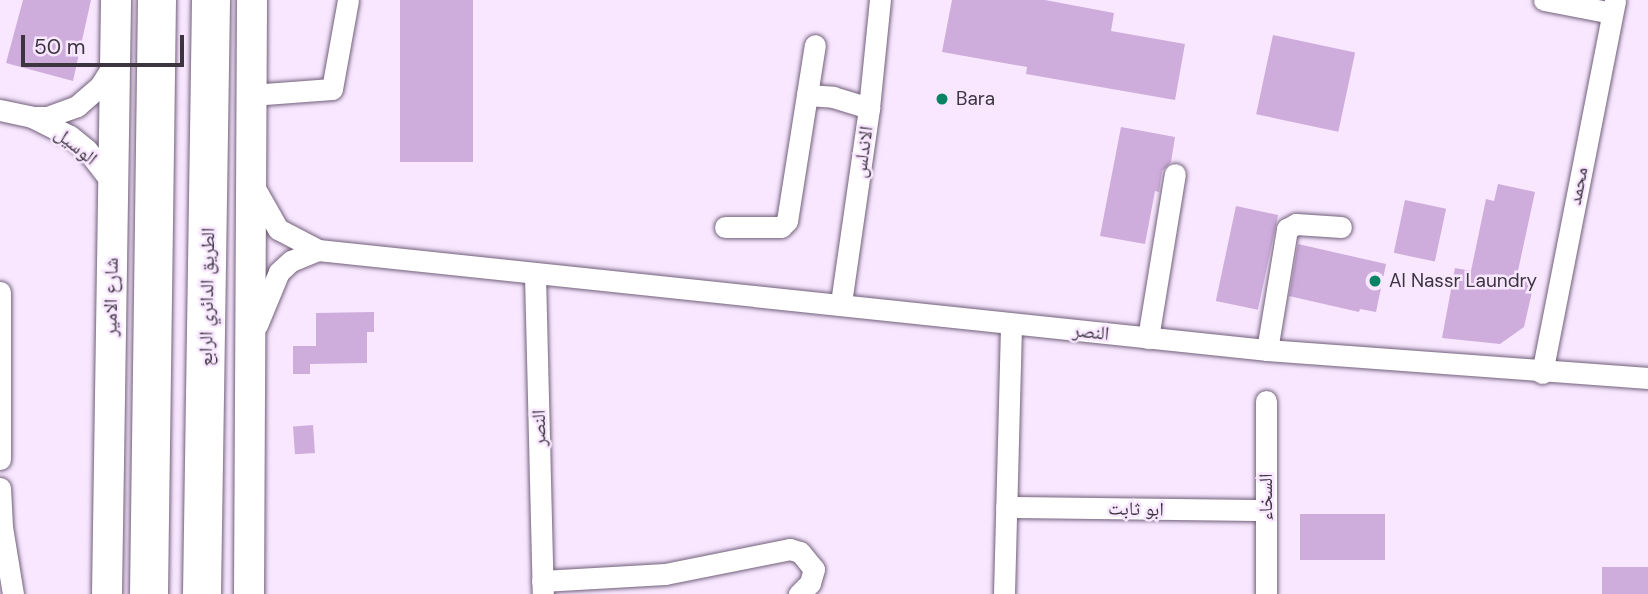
<!DOCTYPE html>
<html>
<head>
<meta charset="utf-8">
<style>
  body { margin:0 }
  #map { position:relative; width:1648px; height:594px; overflow:hidden; background:#f8e7ff; font-family:"DM Sans","Noto Naskh Arabic",sans-serif }
  div>[style] { position:absolute }
  .building>* { inset:0; background:#ceaddc; transform-origin:0 0 }
  .roads { filter:drop-shadow(0 0 2px #72607a) drop-shadow(0 0 2px #72607a) }
  .minor>* { height:21px; margin:-10.5px; padding:0 10.5px; transform-origin:10.5px; border-radius:10.5px; background:#fff }
  .secondary>* { height:30px; margin:-15px; padding:0 15px; transform-origin:15px; border-radius:15px; background:#fff }
  .motorway>* { height:38px; margin:-19px; padding:0 19px; transform-origin:19px; border-radius:19px; background:#fff }
  .dots>* { width:19px; height:19px; translate:-50% -50%; box-sizing:border-box; border:4px solid #f8e7ff; border-radius:50% }
  span { translate:-50% -50%; white-space:nowrap; text-align:center; line-height:1.15; -webkit-text-stroke:5px #f8e7ff; paint-order:stroke }
  .poi-label { font-size:19px; color:#3c343f }
  .left { translate:0 -50%; text-align:left }
  .street-label { font-size:19px; color:#3c343f }
  .scale { position:absolute; left:21px; top:35px; width:163px; height:32px; box-sizing:border-box; border:4px solid #3c343f; border-top:0; padding-left:9px; font-size:21px; line-height:24px; white-space:nowrap; color:#3c343f; -webkit-text-stroke:5px #f8e7ff; paint-order:stroke }
</style>
</head>
<body>
<div id="map">
  <div class="building">
    <div style="clip-path:polygon(23px 0,91px 0,73px 81px,6px 63px)"></div>
    <div style="left:400px;top:0;width:73px;height:162px"></div>
    <div style="clip-path:polygon(952px 0,1045px 0,1114px 13px,1111px 31px,1185px 44px,1175px 100px,1026px 74px,1027px 67px,942px 52px)"></div>
    <div style="left:1273px;top:35px;width:84px;height:81px;rotate:12deg"></div>
    <div style="clip-path:polygon(1121px 127px,1175px 137px,1171px 162px,1162px 171px,1159px 192px,1155px 191px,1145px 244px,1100px 236px)"></div>
    <div style="clip-path:polygon(1498px 184px,1535px 192px,1516px 280px,1534px 283px,1524px 327px,1500px 344px,1442px 338px,1455px 268px,1471px 271px,1486px 199px,1494px 201px)"></div>
    <div style="left:1405px;top:200px;width:42px;height:54px;rotate:12deg"></div>
    <div style="left:1236px;top:206px;width:43px;height:97px;rotate:12deg"></div>
    <div style="clip-path:polygon(1298px 244px,1386px 264px,1376px 312px,1360px 309px,1359px 312px,1289px 296px)"></div>
    <div style="clip-path:polygon(374px 312px,374px 332px,367px 332px,367px 363px,310px 364px,310px 374px,293px 374px,293px 346px,316px 346px,316px 313px)"></div>
    <div style="left:313px;top:425px;width:28px;height:20px;rotate:86deg"></div>
    <div style="left:1300px;top:514px;width:85px;height:46px"></div>
    <div style="left:1648px;top:567px;width:27px;height:46px;rotate:90deg"></div>
  </div>
  <div class="roads">
    <div class="minor">
      <div style="left:1544px;top:0;width:69px;rotate:10.8deg"></div>
      <div style="left:251px;top:95px;width:81px;rotate:-4.2deg"></div>
      <div style="left:332px;top:89px;width:90px;rotate:-79.8deg"></div>
      <div style="left:807px;top:95px;width:26px;rotate:4deg"></div>
      <div style="left:833px;top:97px;width:38px;rotate:17deg"></div>
      <div style="left:0;top:110px;width:33px;rotate:12deg"></div>
      <div style="left:32px;top:117px;width:42px;rotate:26.6deg"></div>
      <div style="left:70px;top:136px;width:22px;rotate:39deg"></div>
      <div style="left:87px;top:150px;width:43px;rotate:52.6deg"></div>
      <div style="left:32px;top:117px;width:15px"></div>
      <div style="left:47px;top:117px;width:32px;rotate:-20deg"></div>
      <div style="left:77px;top:106px;width:30px;rotate:-41deg"></div>
      <div style="left:100px;top:86px;width:26px;rotate:-58deg"></div>
      <div style="left:253px;top:185px;width:51px;rotate:60.4deg"></div>
      <div style="left:278px;top:229px;width:45px;rotate:27.7deg"></div>
      <div style="left:318px;top:250px;width:954px;rotate:6.02deg"></div>
      <div style="left:1267px;top:350px;width:382px;rotate:4.2deg"></div>
      <div style="left:725px;top:227px;width:56px"></div>
      <div style="left:781px;top:227px;width:8px;rotate:-45deg"></div>
      <div style="left:787px;top:221px;width:178px;rotate:-81deg"></div>
      <div style="left:535px;top:275px;width:319px;rotate:88.6deg"></div>
      <div style="left:0;top:292px;width:167px;rotate:90deg"></div>
      <div style="left:841px;top:303px;width:197px;rotate:-81.8deg"></div>
      <div style="left:869px;top:108px;width:109px;rotate:-84.2deg"></div>
      <div style="left:257px;top:325px;width:57px;rotate:-67.5deg"></div>
      <div style="left:279px;top:272px;width:16px;rotate:-43deg"></div>
      <div style="left:291px;top:261px;width:29px;rotate:-22deg"></div>
      <div style="left:1148px;top:338px;width:166px;rotate:-80.7deg"></div>
      <div style="left:1267px;top:350px;width:123px;rotate:-80.6deg"></div>
      <div style="left:1287px;top:229px;width:10px;rotate:-29deg"></div>
      <div style="left:1296px;top:224px;width:45px;rotate:3.8deg"></div>
      <div style="left:1542px;top:373px;width:380px;rotate:-78.9deg"></div>
      <div style="left:0;top:488px;width:39px;rotate:87deg"></div>
      <div style="left:2px;top:527px;width:68px;rotate:80.7deg"></div>
      <div style="left:1006px;top:507px;width:259px;rotate:0.7deg"></div>
      <div style="left:542px;top:581px;width:123px;rotate:-3.3deg"></div>
      <div style="left:665px;top:574px;width:127px;rotate:-11.3deg"></div>
      <div style="left:790px;top:549px;width:10px;rotate:17deg"></div>
      <div style="left:800px;top:552px;width:22px;rotate:51deg"></div>
      <div style="left:814px;top:569px;width:15px;rotate:106deg"></div>
      <div style="left:810px;top:583px;width:16px;rotate:135deg"></div>
      <div style="left:1004px;top:594px;width:270px;rotate:-88.5deg"></div>
      <div style="left:1266px;top:594px;width:193px;rotate:-90deg"></div>
    </div>
    <div class="secondary">
      <div style="left:107px;top:594px;width:594px;rotate:-89.13deg"></div>
      <div style="left:249px;top:594px;width:594px;rotate:-89.71deg"></div>
    </div>
    <div class="motorway">
      <div style="left:149px;top:594px;width:594px;rotate:-89.23deg"></div>
      <div style="left:202px;top:594px;width:594px;rotate:-89.13deg"></div>
    </div>
  </div>
  <div class="dots">
    <div style="left:942px;top:99px;background:#088465"></div>
    <div style="left:1375px;top:281px;background:#088465"></div>
  </div>
  <div class="poi-label">
    <span class="left" style="left:956px;top:99px">Bara</span>
    <span class="left" style="left:1389px;top:281px">Al Nassr Laundry</span>
  </div>
  <div class="street-label">
    <span style="left:76px;top:146px;rotate:39deg">الوسيل</span>
    <span style="left:863px;top:152px;rotate:-82deg">الاندلس</span>
    <span style="left:1578px;top:186px;rotate:-79deg">محمد</span>
    <span style="left:111px;top:297px;rotate:-89deg">شارع الامير</span>
    <span style="left:207px;top:297px;rotate:-89deg">الطريق الدائري الرابع</span>
    <span style="left:1091px;top:332px;rotate:6deg">النصر</span>
    <span style="left:539px;top:428px;rotate:-91deg">النصر</span>
    <span style="left:1266px;top:497px;rotate:-90deg">السخاء</span>
    <span style="left:1136px;top:509px;rotate:1deg">ابو ثابت</span>
  </div>
  <div class="scale">50 m</div>
</div>
</body>
</html>
